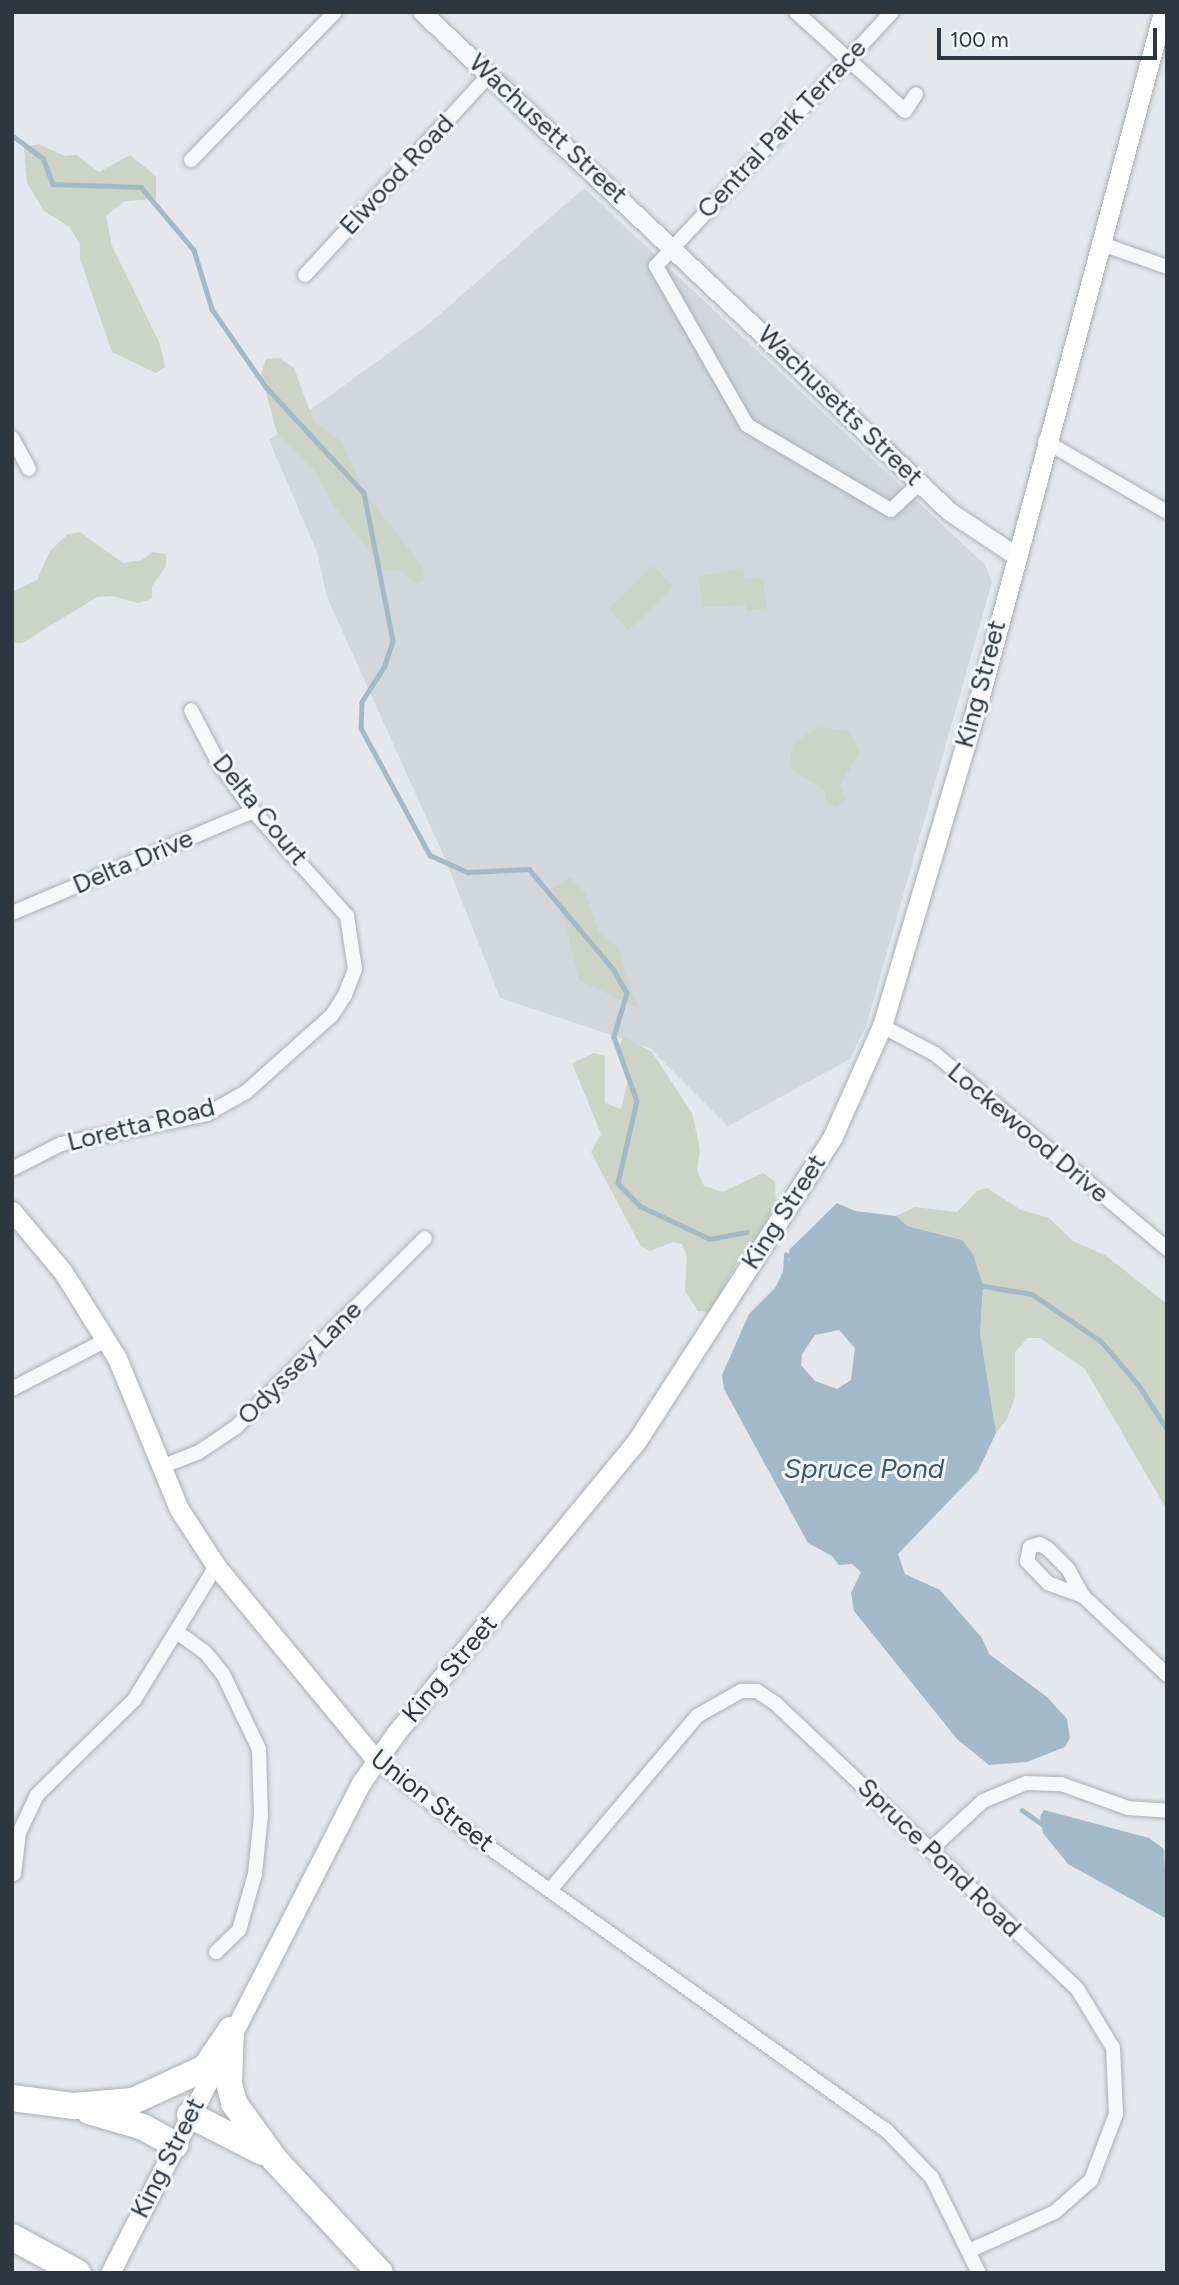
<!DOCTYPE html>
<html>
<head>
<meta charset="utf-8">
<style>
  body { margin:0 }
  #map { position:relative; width:1179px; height:2285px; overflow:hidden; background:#e4e7eb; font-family:Figtree,sans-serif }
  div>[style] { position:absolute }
  .built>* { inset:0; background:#d2d7dc }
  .green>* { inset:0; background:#cbd4c5; transform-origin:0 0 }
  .water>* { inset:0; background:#a2b9c8 }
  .stream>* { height:4.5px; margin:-2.25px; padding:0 2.25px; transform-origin:2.25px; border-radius:2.25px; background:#a2b9c8 }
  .roads { filter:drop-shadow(0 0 2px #a9afb5) drop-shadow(0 0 2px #a9afb5) }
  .minor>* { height:14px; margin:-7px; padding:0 7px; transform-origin:7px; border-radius:7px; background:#f6f8f9 }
  .tertiary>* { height:18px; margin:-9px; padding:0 9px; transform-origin:9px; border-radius:9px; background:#f6f8f9 }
  .secondary>* { height:19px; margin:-9.5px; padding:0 9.5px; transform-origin:9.5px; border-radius:9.5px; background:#fff }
  .motorway>* { height:26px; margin:-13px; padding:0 13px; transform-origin:13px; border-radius:13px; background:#fff }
  span { translate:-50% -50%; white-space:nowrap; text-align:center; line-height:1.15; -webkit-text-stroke:6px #f3f6f8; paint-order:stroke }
  .street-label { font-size:26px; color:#2c3742 }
  .water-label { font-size:28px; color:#395b73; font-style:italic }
  .frame { position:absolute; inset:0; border:14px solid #2c3742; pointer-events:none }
  .scale { position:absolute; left:937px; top:28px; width:220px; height:32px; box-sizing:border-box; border:4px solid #2c3742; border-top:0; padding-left:9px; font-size:21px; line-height:24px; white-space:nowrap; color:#2c3742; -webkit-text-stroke:5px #f3f6f8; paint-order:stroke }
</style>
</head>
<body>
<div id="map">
  <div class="built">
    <div style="clip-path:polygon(584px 188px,985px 565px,992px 582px,866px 1026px,850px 1059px,728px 1126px,650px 1048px,500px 998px,446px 861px,327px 597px,317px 552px,269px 440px,430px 323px)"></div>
  </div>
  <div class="green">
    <div style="clip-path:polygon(38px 144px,65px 156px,76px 155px,99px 172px,130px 155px,156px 176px,156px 199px,125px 201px,106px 216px,112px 246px,160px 344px,165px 367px,156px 373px,112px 352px,80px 259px,80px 245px,70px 227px,44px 211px,27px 183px,24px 148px)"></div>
    <div style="clip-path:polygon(279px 358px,294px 368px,314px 422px,342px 442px,364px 492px,422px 566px,425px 579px,417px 583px,401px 571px,385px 570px,334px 506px,314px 469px,277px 433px,261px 374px,266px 359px)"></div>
    <div style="clip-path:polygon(80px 532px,123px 563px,142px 560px,153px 552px,166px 554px,166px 566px,152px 586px,152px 599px,138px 603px,112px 596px,97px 597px,22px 643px,12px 643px,12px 592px,37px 580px,50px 551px,68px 534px)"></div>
    <div style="left:653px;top:566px;width:29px;height:62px;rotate:46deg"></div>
    <div style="clip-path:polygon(743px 568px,745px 579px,763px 578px,767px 608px,747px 611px,745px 605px,702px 607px,699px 576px)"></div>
    <div style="clip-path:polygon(819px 727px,848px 731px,860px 752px,840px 785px,845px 800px,836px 807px,826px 801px,825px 790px,793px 770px,790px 757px,794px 742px)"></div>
    <div style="clip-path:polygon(570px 877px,586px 893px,597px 929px,619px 949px,631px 992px,642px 1010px,579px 980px,564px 917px,553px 897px,553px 888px)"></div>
    <div style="clip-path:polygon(623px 1036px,652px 1052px,692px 1113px,700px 1149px,697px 1170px,704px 1186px,722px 1192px,763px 1173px,775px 1182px,776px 1201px,761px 1232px,737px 1262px,711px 1312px,698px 1311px,685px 1291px,687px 1256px,682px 1244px,673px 1242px,650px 1251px,640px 1245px,591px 1152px,601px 1134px,572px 1063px,594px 1053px,605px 1056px,605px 1103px,621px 1109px,628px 1079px,617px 1054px)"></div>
    <div style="clip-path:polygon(987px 1188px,1021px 1210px,1049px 1218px,1073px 1241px,1105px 1255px,1167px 1304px,1167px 1510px,1085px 1369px,1040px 1338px,1028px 1338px,1015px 1352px,1015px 1397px,1007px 1419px,996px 1433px,980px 1333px,983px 1286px,962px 1240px,906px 1226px,896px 1216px,915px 1207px,957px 1212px,977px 1191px)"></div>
  </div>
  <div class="water">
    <div style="clip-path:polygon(evenodd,837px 1203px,855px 1211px,896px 1216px,907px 1226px,962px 1240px,973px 1254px,983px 1286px,980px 1333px,996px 1433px,978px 1471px,898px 1554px,905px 1574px,940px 1590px,982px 1638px,989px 1654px,1047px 1697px,1067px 1719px,1070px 1738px,1065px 1747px,1027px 1762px,989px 1765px,957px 1739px,854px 1611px,851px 1593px,861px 1572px,852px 1564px,839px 1565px,832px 1556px,808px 1543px,724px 1389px,722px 1375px,749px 1314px,775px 1288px,790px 1258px,789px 1250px,837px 1203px,839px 1330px,855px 1348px,851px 1380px,837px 1389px,815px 1381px,801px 1365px,802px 1354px,815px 1335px,839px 1330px)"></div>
    <div style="clip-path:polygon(1044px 1810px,1149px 1838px,1164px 1849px,1167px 1919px,1068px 1864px,1043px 1833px,1040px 1817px)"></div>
  </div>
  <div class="stream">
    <div style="left:12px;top:135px;width:39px;rotate:37deg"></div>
    <div style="left:43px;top:158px;width:28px;rotate:69deg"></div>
    <div style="left:53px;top:184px;width:88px;rotate:2deg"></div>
    <div style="left:141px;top:187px;width:82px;rotate:49.9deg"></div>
    <div style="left:194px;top:250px;width:62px;rotate:73deg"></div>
    <div style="left:212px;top:309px;width:95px;rotate:55.3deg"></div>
    <div style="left:266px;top:387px;width:144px;rotate:47.2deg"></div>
    <div style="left:364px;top:493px;width:151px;rotate:78.9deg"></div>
    <div style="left:393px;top:641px;width:26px;rotate:108deg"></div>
    <div style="left:385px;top:666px;width:43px;rotate:122.6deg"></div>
    <div style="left:362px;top:702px;width:26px;rotate:92deg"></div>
    <div style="left:361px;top:728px;width:145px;rotate:61.5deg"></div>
    <div style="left:430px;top:855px;width:41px;rotate:24.7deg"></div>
    <div style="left:467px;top:872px;width:62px;rotate:-2.8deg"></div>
    <div style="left:529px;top:869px;width:132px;rotate:49.9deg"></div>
    <div style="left:614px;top:970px;width:26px;rotate:61deg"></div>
    <div style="left:627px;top:993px;width:46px;rotate:106.5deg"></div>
    <div style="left:614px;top:1037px;width:68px;rotate:70.2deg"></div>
    <div style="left:637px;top:1101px;width:84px;rotate:103deg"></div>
    <div style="left:618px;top:1183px;width:32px;rotate:46deg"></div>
    <div style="left:640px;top:1206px;width:77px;rotate:25.2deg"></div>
    <div style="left:710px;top:1239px;width:37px;rotate:-11deg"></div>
    <div style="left:785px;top:1273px;width:18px;rotate:-87deg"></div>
    <div style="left:786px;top:1255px;width:8px;rotate:7deg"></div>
    <div style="left:978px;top:1285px;width:55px;rotate:9.5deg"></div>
    <div style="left:1032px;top:1294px;width:83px;rotate:34.3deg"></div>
    <div style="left:1101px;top:1341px;width:57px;rotate:49.3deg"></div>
    <div style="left:1138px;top:1384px;width:54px;rotate:57.2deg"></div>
    <div style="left:1022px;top:1810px;width:28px;rotate:35deg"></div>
  </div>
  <div class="roads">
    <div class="minor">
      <div style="left:796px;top:12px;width:147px;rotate:42.2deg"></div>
      <div style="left:905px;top:111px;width:20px;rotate:-57deg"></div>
      <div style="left:892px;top:12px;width:347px;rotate:132.9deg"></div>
      <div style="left:656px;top:266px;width:183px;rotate:60.2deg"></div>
      <div style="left:747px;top:425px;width:167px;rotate:30.6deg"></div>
      <div style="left:891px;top:510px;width:40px;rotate:-43deg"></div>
      <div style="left:191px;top:160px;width:206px;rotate:-45.8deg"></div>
      <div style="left:1099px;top:243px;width:72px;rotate:19.4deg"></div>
      <div style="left:305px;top:275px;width:273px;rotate:-47.4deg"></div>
      <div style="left:12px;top:438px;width:35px;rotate:61deg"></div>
      <div style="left:1045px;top:441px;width:141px;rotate:30.2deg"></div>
      <div style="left:12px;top:913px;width:262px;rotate:-22.9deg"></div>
      <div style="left:882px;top:1026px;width:60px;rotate:27.8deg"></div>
      <div style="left:935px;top:1054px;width:303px;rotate:40deg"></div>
      <div style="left:12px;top:1169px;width:55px;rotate:-27deg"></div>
      <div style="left:61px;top:1144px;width:149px;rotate:-11.6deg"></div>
      <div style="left:207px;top:1114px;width:45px;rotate:-29.4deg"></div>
      <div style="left:246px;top:1092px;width:115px;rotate:-41.8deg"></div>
      <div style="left:332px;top:1015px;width:24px;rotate:-57deg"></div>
      <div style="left:345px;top:995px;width:28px;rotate:-69deg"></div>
      <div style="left:355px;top:969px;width:54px;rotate:-98.6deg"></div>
      <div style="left:347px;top:916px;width:141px;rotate:-131.8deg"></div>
      <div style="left:253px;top:811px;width:62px;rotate:-125.2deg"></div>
      <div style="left:217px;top:760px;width:56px;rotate:-117.5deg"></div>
      <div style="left:12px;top:1389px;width:106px;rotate:-27.5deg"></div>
      <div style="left:161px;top:1467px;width:41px;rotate:-21.5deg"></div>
      <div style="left:199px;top:1452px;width:45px;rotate:-34deg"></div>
      <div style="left:236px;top:1427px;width:267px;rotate:-45deg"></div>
      <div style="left:1083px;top:1596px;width:37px;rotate:-160deg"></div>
      <div style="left:1048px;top:1583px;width:30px;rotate:-134deg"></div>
      <div style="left:1027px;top:1561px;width:14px;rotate:-78deg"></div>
      <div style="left:1030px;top:1547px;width:10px;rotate:-17deg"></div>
      <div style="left:1040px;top:1544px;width:9px;rotate:32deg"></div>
      <div style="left:1048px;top:1549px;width:28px;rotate:45deg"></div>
      <div style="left:1068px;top:1569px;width:31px;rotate:61deg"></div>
      <div style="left:1083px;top:1596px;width:115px;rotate:43.2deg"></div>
      <div style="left:177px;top:1632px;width:34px;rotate:36deg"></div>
      <div style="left:205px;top:1652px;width:28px;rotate:51deg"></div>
      <div style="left:223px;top:1674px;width:83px;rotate:64.4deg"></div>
      <div style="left:259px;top:1749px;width:66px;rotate:88.3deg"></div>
      <div style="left:261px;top:1815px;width:59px;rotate:95.8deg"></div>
      <div style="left:255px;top:1874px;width:58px;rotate:105.9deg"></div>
      <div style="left:239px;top:1930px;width:32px;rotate:136deg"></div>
      <div style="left:376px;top:1760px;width:122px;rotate:38deg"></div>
      <div style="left:472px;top:1835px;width:510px;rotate:35.5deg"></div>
      <div style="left:887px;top:2131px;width:65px;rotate:46.2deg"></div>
      <div style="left:932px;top:2178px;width:106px;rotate:63.7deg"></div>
      <div style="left:931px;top:1849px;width:71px;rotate:-42.7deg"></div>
      <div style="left:983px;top:1801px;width:47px;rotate:-22.7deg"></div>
      <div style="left:1026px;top:1783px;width:35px;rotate:2deg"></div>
      <div style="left:1061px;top:1784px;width:71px;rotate:19.7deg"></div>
      <div style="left:1128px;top:1808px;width:39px;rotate:4deg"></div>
      <div style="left:14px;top:1874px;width:41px;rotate:-83deg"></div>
      <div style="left:19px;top:1833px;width:42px;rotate:-64.7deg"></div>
      <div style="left:37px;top:1795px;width:136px;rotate:-44.4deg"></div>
      <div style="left:134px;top:1700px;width:157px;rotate:-58.5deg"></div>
      <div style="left:551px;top:1889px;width:226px;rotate:-49.8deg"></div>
      <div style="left:697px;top:1716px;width:51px;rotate:-29.6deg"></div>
      <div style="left:741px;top:1691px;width:16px"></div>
      <div style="left:757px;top:1691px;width:22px;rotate:34deg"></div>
      <div style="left:775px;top:1703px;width:417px;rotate:43.4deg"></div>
      <div style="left:1078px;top:1990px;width:68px;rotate:58.9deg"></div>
      <div style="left:1113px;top:2048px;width:66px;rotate:87.4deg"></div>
      <div style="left:1116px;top:2114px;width:71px;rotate:110.7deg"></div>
      <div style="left:1091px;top:2180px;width:48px;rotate:138.4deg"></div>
      <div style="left:1055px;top:2212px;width:94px;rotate:155.6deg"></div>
    </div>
    <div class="tertiary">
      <div style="left:422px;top:12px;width:727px;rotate:43.44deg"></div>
      <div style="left:950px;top:512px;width:79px;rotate:33.7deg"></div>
    </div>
    <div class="secondary">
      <div style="left:12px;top:1211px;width:80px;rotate:50.1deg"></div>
      <div style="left:63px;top:1272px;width:102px;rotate:57.9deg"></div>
      <div style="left:117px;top:1358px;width:163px;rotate:67.7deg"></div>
      <div style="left:179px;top:1509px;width:68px;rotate:57deg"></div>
      <div style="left:216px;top:1566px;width:251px;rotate:50.5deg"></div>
      <div style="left:110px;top:2273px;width:551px;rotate:-62.88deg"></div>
      <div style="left:361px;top:1783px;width:61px;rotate:-55deg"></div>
      <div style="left:396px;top:1733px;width:377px;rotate:-50.5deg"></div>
      <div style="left:636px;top:1442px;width:364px;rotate:-57.2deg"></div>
      <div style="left:833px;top:1136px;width:120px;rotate:-66deg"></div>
      <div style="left:882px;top:1026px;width:344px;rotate:-73.5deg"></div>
      <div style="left:980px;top:696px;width:708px;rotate:-75.02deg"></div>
    </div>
    <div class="motorway">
      <div style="left:231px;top:2030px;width:53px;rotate:92.2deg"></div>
      <div style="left:229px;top:2083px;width:21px;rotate:76deg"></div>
      <div style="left:234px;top:2103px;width:70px;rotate:54.3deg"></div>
      <div style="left:275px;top:2160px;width:154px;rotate:47.1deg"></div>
      <div style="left:12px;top:2098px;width:63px;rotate:7.4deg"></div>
      <div style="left:74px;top:2106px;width:59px;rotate:-4.8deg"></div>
      <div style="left:133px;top:2101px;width:79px;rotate:-24.6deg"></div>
      <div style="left:205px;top:2068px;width:46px;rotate:-55.6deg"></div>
      <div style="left:89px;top:2111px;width:56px;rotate:16.5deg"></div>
      <div style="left:143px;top:2127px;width:37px;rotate:29deg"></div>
      <div style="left:190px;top:2115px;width:81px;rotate:27.2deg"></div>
      <div style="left:12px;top:2237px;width:75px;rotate:28.6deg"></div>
    </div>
  </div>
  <div class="street-label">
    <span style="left:548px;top:129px;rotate:43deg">Wachusett Street</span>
    <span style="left:782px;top:129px;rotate:-47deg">Central Park Terrace</span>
    <span style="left:397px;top:175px;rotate:-47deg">Elwood Road</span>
    <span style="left:840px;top:406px;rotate:44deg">Wachusetts Street</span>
    <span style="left:981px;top:684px;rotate:-75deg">King Street</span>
    <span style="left:260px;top:810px;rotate:51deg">Delta Court</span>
    <span style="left:133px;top:862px;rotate:-23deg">Delta Drive</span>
    <span style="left:141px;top:1125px;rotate:-14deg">Loretta Road</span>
    <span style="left:1028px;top:1133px;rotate:40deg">Lockewood Drive</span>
    <span style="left:784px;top:1212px;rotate:-57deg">King Street</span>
    <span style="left:300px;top:1363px;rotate:-45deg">Odyssey Lane</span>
    <span style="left:450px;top:1669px;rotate:-50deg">King Street</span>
    <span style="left:432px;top:1801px;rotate:38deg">Union Street</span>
    <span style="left:939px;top:1858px;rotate:44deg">Spruce Pond Road</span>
    <span style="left:168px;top:2158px;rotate:-63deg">King Street</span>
  </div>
  <div class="water-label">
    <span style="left:864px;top:1468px">Spruce Pond</span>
  </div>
  <div class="frame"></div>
  <div class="scale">100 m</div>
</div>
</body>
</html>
